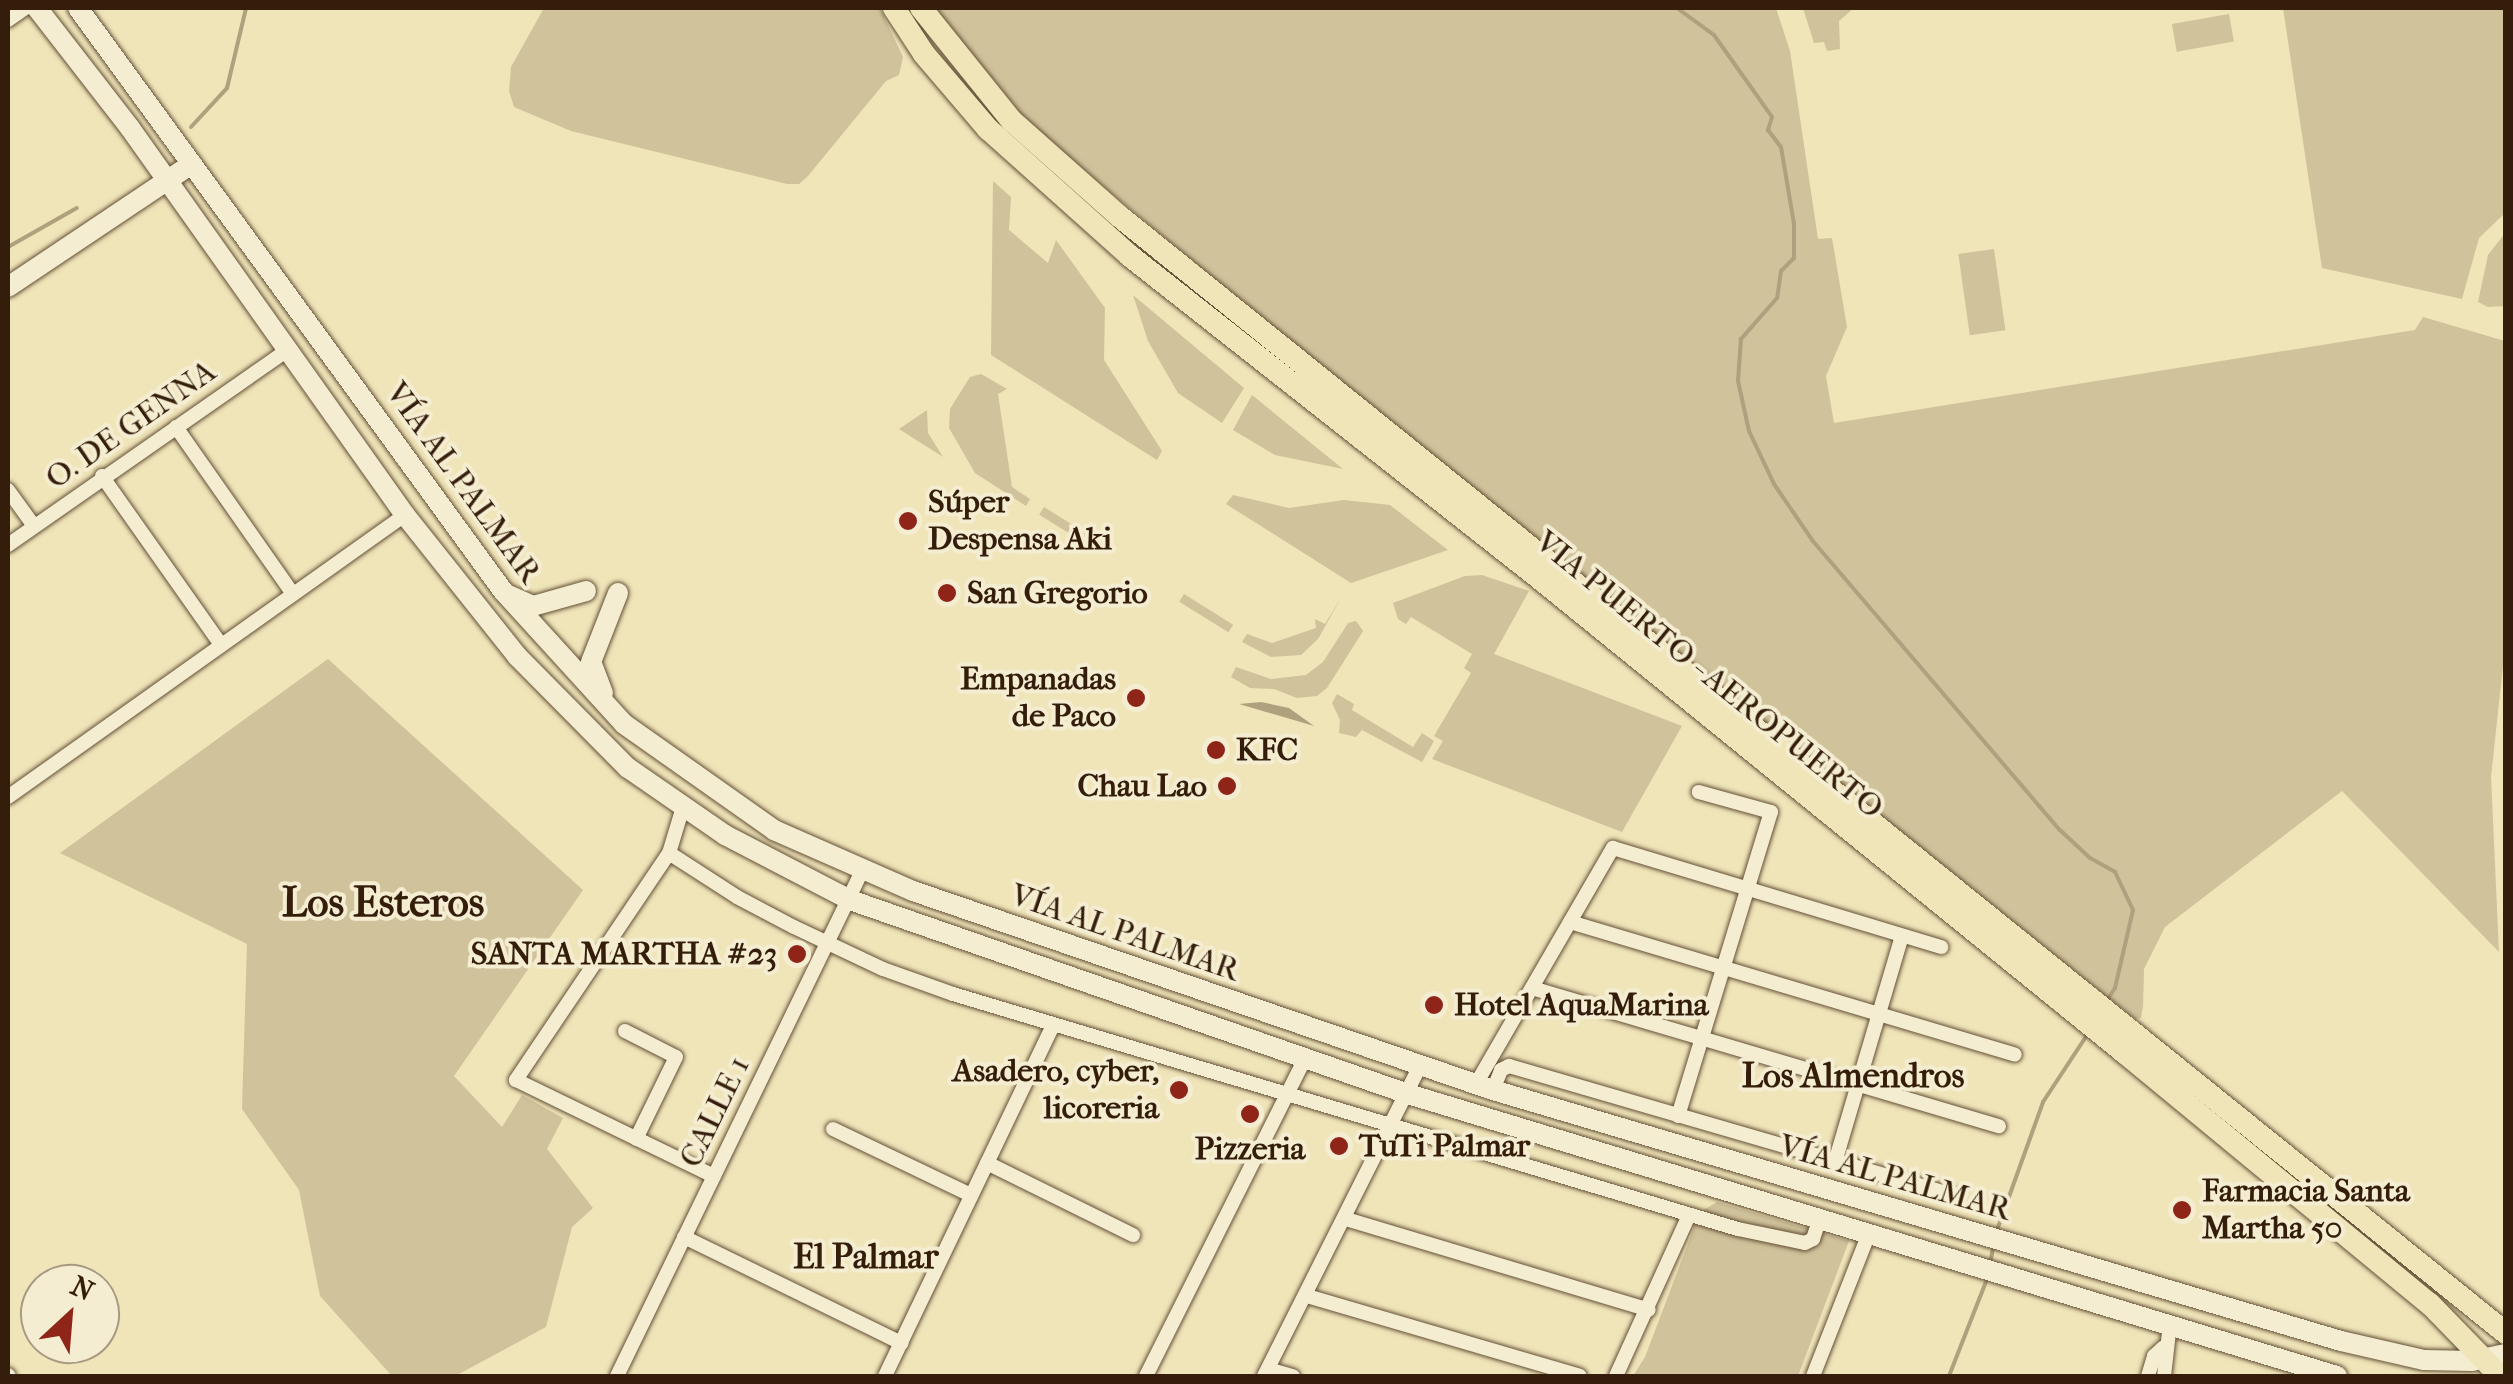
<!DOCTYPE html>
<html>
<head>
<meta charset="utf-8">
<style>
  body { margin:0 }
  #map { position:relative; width:2513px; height:1384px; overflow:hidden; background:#f0e4b9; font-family:"IM FELL French Canon",serif }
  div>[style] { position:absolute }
  .green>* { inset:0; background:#d0c29b; transform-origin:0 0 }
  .water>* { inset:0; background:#b0a17e }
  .stream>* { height:4px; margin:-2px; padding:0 2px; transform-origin:2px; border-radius:2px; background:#b0a17e }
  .roads { filter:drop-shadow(0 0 2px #635036) drop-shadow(0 0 2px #635036) }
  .street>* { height:14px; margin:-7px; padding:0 7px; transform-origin:7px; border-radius:7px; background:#f5edd2 }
  .secondary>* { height:20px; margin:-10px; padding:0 10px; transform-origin:10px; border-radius:10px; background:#f5edd2 }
  .primary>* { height:22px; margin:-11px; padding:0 11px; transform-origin:11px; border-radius:11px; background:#f0e4b9 }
  .dots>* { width:28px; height:28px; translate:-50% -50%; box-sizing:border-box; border:5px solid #f5edd2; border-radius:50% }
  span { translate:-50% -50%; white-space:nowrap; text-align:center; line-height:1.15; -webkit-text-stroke:8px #f5edd2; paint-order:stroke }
  .street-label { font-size:32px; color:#341e0b }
  .poi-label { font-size:32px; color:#341e0b; font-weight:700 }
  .left { translate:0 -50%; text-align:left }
  .right { translate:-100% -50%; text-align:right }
  .neighbourhood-label { font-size:35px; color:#341e0b; font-weight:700 }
  .district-label { font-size:42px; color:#341e0b; font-weight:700 }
  .frame { position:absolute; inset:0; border:10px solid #341e0b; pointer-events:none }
  .north { position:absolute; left:20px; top:1264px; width:100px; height:100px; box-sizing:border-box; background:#f5edd2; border:2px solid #a89a82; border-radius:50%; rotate:26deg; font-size:28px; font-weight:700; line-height:40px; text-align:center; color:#341e0b }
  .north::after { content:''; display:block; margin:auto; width:35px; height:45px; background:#8f2418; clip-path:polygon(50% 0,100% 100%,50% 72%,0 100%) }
</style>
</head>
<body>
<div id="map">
  <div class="green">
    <div style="clip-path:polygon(544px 8px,880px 8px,903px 57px,899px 75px,886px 81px,808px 176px,799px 184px,787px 184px,571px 131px,514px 107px,509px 91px,511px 67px)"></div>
    <div style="clip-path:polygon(935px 8px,1776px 8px,1790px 51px,1818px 239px,1832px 238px,1847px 327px,1826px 376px,1834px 423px,2415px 330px,2423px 317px,2505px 341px,2506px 638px,2491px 777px,2499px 952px,2342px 791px,2165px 927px,2144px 969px,2143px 1006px,2141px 1018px,2135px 1019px,1294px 345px,1085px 171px,1021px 114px)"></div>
    <div style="clip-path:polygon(1803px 8px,1854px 8px,1839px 21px,1840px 49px,1827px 51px,1824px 42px,1814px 43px)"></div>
    <div style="clip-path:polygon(2283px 8px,2505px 8px,2505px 213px,2479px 238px,2462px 299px,2322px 268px)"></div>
    <div style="left:2229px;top:14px;width:28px;height:58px;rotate:80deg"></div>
    <div style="clip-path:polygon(993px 181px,1011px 197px,1009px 230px,1048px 263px,1056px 240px,1105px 308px,1104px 360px,1162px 451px,1157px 460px,991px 355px)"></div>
    <div style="clip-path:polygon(2505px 233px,2505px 306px,2488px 307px,2478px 302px,2488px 255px)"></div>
    <div style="left:1994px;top:249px;width:82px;height:36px;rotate:82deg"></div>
    <div style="clip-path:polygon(1133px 295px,1244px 388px,1222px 423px,1178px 393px,1148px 341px)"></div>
    <div style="clip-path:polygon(981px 374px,1007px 389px,998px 394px,1012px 487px,1030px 499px,1026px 506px,975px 473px,949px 428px,950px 409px,970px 377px)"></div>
    <div style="clip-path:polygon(1252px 395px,1343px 469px,1275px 455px,1233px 430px)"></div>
    <div style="clip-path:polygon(927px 410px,928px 433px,943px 457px,899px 429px)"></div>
    <div style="clip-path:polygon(1233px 495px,1289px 508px,1344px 500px,1390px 505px,1448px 550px,1351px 583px,1226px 504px)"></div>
    <div style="left:1044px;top:507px;width:58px;height:9px;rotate:32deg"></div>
    <div style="clip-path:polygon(1482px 575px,1529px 591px,1494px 654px,1682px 726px,1622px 832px,1432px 759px,1443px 741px,1434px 736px,1471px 673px,1464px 668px,1472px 654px,1411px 617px,1406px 624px,1398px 619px,1393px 603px,1465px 576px)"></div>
    <div style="left:1184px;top:594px;width:58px;height:9px;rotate:32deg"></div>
    <div style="clip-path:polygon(1341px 598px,1318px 639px,1301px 655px,1271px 657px,1242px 642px,1247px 634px,1272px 643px,1316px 628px,1315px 619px,1325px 624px)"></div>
    <div style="clip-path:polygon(1356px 621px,1363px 631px,1327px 688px,1317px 696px,1297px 698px,1274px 689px,1250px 688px,1231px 677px,1236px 667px,1271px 679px,1306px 675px,1323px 662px,1348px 623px)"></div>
    <div style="clip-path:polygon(328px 659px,583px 890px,454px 1076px,502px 1127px,522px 1095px,563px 1118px,547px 1149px,593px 1208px,572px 1227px,546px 1327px,455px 1376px,392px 1376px,320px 1296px,299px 1190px,242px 1109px,247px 944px,60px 853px)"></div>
    <div style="clip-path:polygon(1337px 694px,1354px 704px,1352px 710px,1413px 747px,1422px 733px,1434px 741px,1422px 762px,1362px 730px,1356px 737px,1339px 733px,1340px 720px,1332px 703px)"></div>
    <div style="clip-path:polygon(1717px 1202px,1849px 1241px,1798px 1376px,1633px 1376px,1645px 1357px,1700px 1212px)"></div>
  </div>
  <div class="water">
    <div style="clip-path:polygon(1261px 702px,1289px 708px,1314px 726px,1239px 704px)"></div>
  </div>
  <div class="stream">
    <div style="left:1677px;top:8px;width:46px;rotate:36.1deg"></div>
    <div style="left:1714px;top:35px;width:100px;rotate:54.7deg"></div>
    <div style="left:1772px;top:117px;width:14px;rotate:107deg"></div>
    <div style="left:1768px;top:130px;width:21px;rotate:53deg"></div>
    <div style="left:1781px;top:147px;width:78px;rotate:80.4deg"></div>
    <div style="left:1794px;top:224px;width:34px;rotate:90deg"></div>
    <div style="left:1794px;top:258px;width:18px;rotate:135deg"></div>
    <div style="left:1781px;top:271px;width:27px;rotate:98deg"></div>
    <div style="left:1777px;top:298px;width:55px;rotate:131.3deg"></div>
    <div style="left:1741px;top:339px;width:42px;rotate:94.1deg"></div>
    <div style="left:1738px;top:381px;width:51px;rotate:77.6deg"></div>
    <div style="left:1749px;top:431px;width:59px;rotate:64.7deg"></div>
    <div style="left:1774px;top:484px;width:68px;rotate:55.8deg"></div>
    <div style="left:1812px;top:540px;width:382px;rotate:49.5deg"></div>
    <div style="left:2060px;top:830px;width:41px;rotate:43deg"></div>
    <div style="left:2090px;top:858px;width:29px;rotate:29deg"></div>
    <div style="left:2115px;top:872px;width:42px;rotate:64.7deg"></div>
    <div style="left:2133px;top:910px;width:80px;rotate:103deg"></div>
    <div style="left:2115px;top:988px;width:17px;rotate:123deg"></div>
    <div style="left:191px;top:127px;width:53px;rotate:-47.3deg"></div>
    <div style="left:227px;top:88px;width:82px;rotate:-76.6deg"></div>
    <div style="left:8px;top:247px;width:79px;rotate:-29.5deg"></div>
    <div style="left:1997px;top:1230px;width:136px;rotate:-70.2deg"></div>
    <div style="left:2043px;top:1102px;width:84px;rotate:-56.7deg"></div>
    <div style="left:1990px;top:1264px;width:20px;rotate:-79deg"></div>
    <div style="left:1949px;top:1376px;width:104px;rotate:-68.6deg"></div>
  </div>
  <div class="roads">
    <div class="street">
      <div style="left:8px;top:20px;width:21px;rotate:-35deg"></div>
      <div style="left:176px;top:427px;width:204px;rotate:55deg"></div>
      <div style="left:102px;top:476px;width:207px;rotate:54.8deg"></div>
      <div style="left:8px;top:490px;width:44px;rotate:54.2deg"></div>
      <div style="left:8px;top:545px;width:339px;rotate:-34.9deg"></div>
      <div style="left:8px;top:797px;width:487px;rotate:-35.4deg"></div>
      <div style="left:683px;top:807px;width:48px;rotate:106.9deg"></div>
      <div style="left:669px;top:853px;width:274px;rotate:124deg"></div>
      <div style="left:516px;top:1080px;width:220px;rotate:25.9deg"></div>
      <div style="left:669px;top:853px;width:81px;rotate:32.9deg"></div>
      <div style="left:737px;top:897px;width:64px;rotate:27.8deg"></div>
      <div style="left:794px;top:927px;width:98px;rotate:25.3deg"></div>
      <div style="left:883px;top:969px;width:74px;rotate:19.7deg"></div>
      <div style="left:953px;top:994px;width:819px;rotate:16.67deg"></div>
      <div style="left:1738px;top:1229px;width:68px;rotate:11.8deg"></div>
      <div style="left:1805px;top:1243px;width:9px;rotate:-27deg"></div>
      <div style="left:1813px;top:1239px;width:19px;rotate:-72deg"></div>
      <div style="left:1570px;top:922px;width:464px;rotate:16.6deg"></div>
      <div style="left:1532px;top:988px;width:487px;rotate:16.5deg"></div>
      <div style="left:625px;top:1031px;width:57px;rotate:27deg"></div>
      <div style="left:676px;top:1057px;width:91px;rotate:116deg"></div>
      <div style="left:1476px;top:1084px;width:273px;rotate:-59.9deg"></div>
      <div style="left:1613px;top:848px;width:343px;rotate:16.8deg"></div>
      <div style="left:1493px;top:1090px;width:22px;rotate:-68deg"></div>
      <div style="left:1501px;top:1070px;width:9px;rotate:-27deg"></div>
      <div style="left:1509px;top:1066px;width:466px;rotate:16.2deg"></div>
      <div style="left:1678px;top:1116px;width:318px;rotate:-73deg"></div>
      <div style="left:1771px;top:812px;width:75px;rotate:-164.5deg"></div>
      <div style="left:833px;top:1129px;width:153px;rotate:25.6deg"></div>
      <div style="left:1835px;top:1162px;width:236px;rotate:-73.5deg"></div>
      <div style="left:987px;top:1163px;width:163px;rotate:26.3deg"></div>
      <div style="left:1346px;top:1219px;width:316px;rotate:16.7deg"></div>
      <div style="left:684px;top:1237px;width:242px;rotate:26deg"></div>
      <div style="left:1307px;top:1296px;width:284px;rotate:16.3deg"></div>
      <div style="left:1268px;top:1369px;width:26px;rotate:16deg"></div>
      <div style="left:8px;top:1375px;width:1px;rotate:45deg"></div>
      <div style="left:617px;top:1376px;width:561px;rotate:-64.12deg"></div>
      <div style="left:885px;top:1376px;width:389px;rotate:-64.4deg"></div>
      <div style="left:1146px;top:1376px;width:356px;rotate:-63.4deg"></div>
      <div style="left:1264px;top:1376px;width:347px;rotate:-63.3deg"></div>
      <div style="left:1616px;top:1376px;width:177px;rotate:-65.6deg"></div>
      <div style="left:1813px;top:1376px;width:150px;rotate:-68.6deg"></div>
      <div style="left:2148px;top:1376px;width:21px;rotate:-73deg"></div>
      <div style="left:2154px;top:1356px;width:13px;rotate:-42deg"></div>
      <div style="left:2164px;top:1376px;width:53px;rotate:-83.5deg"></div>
    </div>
    <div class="secondary">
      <div style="left:37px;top:8px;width:152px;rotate:52.2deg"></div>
      <div style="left:130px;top:128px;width:475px;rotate:54.6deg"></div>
      <div style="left:405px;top:515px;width:180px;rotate:51.5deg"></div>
      <div style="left:517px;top:656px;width:158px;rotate:45.3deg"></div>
      <div style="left:628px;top:768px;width:118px;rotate:34.6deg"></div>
      <div style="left:725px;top:835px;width:141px;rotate:27.5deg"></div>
      <div style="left:850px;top:900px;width:591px;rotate:19.17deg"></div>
      <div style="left:1408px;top:1094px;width:971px;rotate:16.89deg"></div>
      <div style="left:78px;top:8px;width:721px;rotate:53.91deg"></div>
      <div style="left:503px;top:591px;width:180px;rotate:47.7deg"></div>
      <div style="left:624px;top:724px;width:184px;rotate:35.2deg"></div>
      <div style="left:774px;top:830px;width:152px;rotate:23.7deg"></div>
      <div style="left:913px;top:891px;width:613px;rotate:18.94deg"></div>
      <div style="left:1493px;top:1090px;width:884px;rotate:16.49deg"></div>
      <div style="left:2341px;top:1341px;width:85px;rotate:12.9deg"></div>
      <div style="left:2424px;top:1360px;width:48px;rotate:1.2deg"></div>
      <div style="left:2472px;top:1361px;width:35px;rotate:-12deg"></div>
      <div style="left:8px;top:287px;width:221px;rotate:-33.8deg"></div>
      <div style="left:508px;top:595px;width:27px;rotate:24deg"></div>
      <div style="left:533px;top:606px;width:55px;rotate:-15.8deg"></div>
      <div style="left:603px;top:693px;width:33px;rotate:-111deg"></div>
      <div style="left:591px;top:662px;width:74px;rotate:-68.6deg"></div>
    </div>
    <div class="primary">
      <div style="left:894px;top:8px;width:55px;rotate:56.9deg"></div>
      <div style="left:924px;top:54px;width:99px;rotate:49.5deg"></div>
      <div style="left:988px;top:129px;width:191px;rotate:41.8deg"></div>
      <div style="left:1130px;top:256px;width:521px;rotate:38.21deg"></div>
      <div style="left:1539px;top:578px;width:754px;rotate:39.03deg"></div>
      <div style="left:2125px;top:1053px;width:395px;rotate:39.5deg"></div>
      <div style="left:2430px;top:1304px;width:100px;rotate:45.8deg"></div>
      <div style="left:921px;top:8px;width:145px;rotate:51.2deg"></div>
      <div style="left:1012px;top:121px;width:143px;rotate:41.6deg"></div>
      <div style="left:1119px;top:216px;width:1781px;rotate:38.85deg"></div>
    </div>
  </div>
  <div class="dots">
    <div style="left:908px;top:521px;background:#8f2418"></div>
    <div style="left:947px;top:593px;background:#8f2418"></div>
    <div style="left:1136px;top:698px;background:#8f2418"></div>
    <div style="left:1216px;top:750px;background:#8f2418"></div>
    <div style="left:1227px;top:786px;background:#8f2418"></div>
    <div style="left:797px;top:954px;background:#8f2418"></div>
    <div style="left:1434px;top:1005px;background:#8f2418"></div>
    <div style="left:1179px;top:1090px;background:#8f2418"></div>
    <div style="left:1250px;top:1114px;background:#8f2418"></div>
    <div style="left:1339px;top:1146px;background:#8f2418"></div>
    <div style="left:2182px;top:1210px;background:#8f2418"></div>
  </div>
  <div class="street-label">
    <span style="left:131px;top:425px;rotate:-35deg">O. DE GENNA</span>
    <span style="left:463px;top:483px;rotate:54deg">VÍA AL PALMAR</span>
    <span style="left:1709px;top:675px;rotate:39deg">VIA PUERTO - AEROPUERTO</span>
    <span style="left:1125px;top:933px;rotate:19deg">VÍA AL PALMAR</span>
    <span style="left:715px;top:1112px;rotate:-64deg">CALLE 1</span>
    <span style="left:1895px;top:1178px;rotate:16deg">VÍA AL PALMAR</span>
  </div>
  <div class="poi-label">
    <span class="left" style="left:928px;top:521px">Súper<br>Despensa Aki</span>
    <span class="left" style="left:967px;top:593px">San Gregorio</span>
    <span class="right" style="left:1116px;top:698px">Empanadas<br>de Paco</span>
    <span class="left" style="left:1236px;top:750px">KFC</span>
    <span class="right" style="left:1207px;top:786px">Chau Lao</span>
    <span class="right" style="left:777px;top:954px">SANTA MARTHA #23</span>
    <span class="left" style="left:1454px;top:1005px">Hotel AquaMarina</span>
    <span class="right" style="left:1159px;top:1090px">Asadero, cyber,<br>licoreria</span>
    <span class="left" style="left:1359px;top:1146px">TuTi Palmar</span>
    <span style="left:1250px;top:1149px">Pizzeria</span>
    <span class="left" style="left:2202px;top:1210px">Farmacia Santa<br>Martha 50</span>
  </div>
  <div class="neighbourhood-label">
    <span style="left:1853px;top:1076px">Los Almendros</span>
    <span style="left:866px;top:1257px">El Palmar</span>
  </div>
  <div class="district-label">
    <span style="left:383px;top:903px">Los Esteros</span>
  </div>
  <div class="frame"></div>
  <div class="north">N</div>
</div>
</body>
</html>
